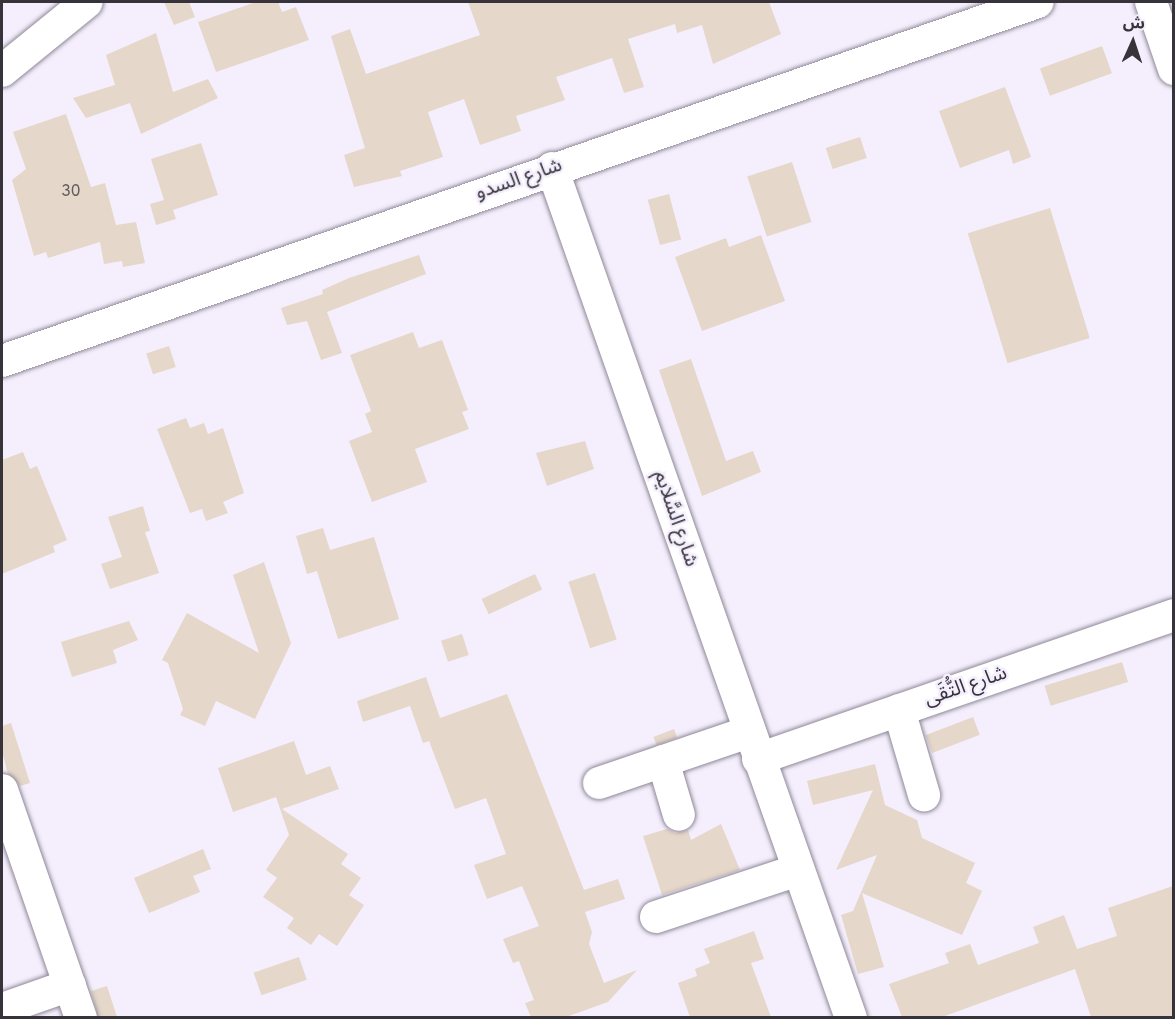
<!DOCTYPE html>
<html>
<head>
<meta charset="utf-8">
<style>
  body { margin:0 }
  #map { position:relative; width:1175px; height:1019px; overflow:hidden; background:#f5effd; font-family:Overpass,"Noto Sans Arabic",sans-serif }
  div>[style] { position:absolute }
  .building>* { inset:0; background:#e5d7c9; transform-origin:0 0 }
  .roads { filter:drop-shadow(0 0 2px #8f8898) drop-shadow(0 0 2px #8f8898) }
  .minor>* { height:32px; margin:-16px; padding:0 16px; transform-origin:16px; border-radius:16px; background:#fff }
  span { translate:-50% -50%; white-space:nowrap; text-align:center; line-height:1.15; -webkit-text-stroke:5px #f5effd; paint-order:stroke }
  .number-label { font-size:16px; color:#625c5e }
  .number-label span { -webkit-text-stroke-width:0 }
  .street-label { font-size:20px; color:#36333a }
  .frame { position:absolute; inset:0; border:3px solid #36333a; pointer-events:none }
  .north { position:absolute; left:1103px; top:12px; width:60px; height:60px; -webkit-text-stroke:4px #f5effd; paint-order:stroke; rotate:3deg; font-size:16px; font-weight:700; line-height:24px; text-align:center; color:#36333a }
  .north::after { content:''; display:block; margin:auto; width:21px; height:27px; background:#36333a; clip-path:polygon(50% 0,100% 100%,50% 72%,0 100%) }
</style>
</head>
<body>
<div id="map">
  <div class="building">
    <div style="clip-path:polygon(164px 2px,189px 2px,195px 17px,174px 25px)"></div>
    <div style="clip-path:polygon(256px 2px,278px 2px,282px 12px,296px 7px,309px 40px,216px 72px,198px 22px)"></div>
    <div style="clip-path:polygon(468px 2px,769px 2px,781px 34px,713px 64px,702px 25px,677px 33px,675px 24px,628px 39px,644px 87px,624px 93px,612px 58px,556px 77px,565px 100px,516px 116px,521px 131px,480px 145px,464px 99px,428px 112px,443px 157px,400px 171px,402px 176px,354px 187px,344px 155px,365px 148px,331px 36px,350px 29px,366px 74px,480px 35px)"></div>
    <div style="clip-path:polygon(156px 33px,173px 92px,208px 79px,218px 98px,141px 134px,130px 103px,86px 118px,73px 98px,115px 85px,106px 55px)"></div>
    <div style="left:1102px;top:46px;width:29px;height:66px;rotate:70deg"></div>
    <div style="clip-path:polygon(1005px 87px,1031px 157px,1013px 164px,1009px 150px,960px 168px,939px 111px)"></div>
    <div style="clip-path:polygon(66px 114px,91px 187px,105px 183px,116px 225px,136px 222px,145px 263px,123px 267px,122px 261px,104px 264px,100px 242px,48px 258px,46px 252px,34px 256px,12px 180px,26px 169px,13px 132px)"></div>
    <div style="left:860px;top:137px;width:22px;height:36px;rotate:72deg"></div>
    <div style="clip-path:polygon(201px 143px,218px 195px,173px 210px,176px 219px,156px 225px,150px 204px,164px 200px,151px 159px)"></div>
    <div style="left:792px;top:162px;width:63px;height:47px;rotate:72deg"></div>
    <div style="left:669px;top:194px;width:47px;height:22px;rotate:75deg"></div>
    <div style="left:1050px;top:208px;width:136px;height:86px;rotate:73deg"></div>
    <div style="clip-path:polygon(761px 235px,785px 301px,702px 331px,675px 257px,726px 238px,729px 247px)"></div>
    <div style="clip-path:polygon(419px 255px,426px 274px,327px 312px,342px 353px,321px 360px,307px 321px,287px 325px,281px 308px,323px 294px,322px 290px,349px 278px)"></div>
    <div style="clip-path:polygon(413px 332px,419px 348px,442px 340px,468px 410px,462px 412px,469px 429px,415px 449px,427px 482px,372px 502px,349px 441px,372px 432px,365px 414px,371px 411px,350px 355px)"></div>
    <div style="left:169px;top:346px;width:22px;height:24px;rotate:72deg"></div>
    <div style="clip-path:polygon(691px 359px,726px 461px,753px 451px,761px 472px,702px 496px,659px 370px)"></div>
    <div style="clip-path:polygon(186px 418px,190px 428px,204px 423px,208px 434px,223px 428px,244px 493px,223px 502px,228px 513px,206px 521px,202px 509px,190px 513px,157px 429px)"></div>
    <div style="clip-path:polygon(585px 441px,594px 469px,547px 486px,536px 453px)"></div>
    <div style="clip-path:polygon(23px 452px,30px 469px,37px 466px,67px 540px,53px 546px,55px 552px,2px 574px,2px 460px)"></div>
    <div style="clip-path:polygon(143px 506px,150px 531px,145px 532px,159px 573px,110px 589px,101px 564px,122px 557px,108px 517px)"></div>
    <div style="clip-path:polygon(323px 528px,330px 550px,374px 537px,399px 619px,338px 639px,317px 571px,307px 574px,296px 536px)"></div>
    <div style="clip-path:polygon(264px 562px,291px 643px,255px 719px,216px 701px,205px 726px,180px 715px,183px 709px,168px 663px,162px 660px,187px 613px,259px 653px,233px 575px)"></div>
    <div style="left:595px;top:573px;width:70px;height:28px;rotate:72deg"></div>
    <div style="left:535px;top:574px;width:17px;height:59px;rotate:65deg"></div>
    <div style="clip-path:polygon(129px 621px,138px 640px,113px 650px,117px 663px,72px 677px,61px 642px)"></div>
    <div style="left:462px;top:634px;width:22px;height:22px;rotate:72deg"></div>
    <div style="left:1122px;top:662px;width:21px;height:81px;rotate:73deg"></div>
    <div style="clip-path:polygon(426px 677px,440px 718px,507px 694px,584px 890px,618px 879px,625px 899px,585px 912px,592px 932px,589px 944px,604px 983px,637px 970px,608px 1002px,566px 1017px,531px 1017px,525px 1003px,534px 1000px,519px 961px,513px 963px,503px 939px,539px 926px,522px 886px,487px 899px,474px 865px,506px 854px,486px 798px,455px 809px,429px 741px,423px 743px,410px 706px,363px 722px,357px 701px)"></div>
    <div style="left:973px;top:717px;width:19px;height:51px;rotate:69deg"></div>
    <div style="clip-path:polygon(11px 723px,30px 783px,20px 786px,8px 774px,2px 751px,2px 726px)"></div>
    <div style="left:674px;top:729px;width:9px;height:22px;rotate:69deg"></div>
    <div style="clip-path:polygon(294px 741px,306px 775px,330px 766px,339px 789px,282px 809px,348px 854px,341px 864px,361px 878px,349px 895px,364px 905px,337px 946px,319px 934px,311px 945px,287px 928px,294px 918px,263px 897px,277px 878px,266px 870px,289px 835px,276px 797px,233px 812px,218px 768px)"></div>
    <div style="clip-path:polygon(875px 764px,885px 805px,917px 820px,922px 838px,975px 863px,966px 883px,982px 891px,962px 935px,862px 893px,884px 967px,858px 974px,841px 915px,853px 911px,877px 855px,836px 870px,873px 790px,813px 805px,807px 781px)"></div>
    <div style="clip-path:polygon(721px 824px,740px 870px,662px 895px,643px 836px,667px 829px,675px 833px,688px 830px,691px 840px)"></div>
    <div style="clip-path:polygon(203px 849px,211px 869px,193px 876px,200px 892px,149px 913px,134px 878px)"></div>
    <div style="clip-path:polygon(1173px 886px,1173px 1017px,1091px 1017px,1075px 969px,942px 1017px,902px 1017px,889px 984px,949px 963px,945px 953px,970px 944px,978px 965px,1039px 943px,1033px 927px,1064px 915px,1077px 949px,1117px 936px,1108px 908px)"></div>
    <div style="clip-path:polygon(754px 931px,764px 959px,751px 963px,771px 1017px,690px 1017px,678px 983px,697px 976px,695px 969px,710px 963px,704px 949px)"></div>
    <div style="left:299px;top:957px;width:24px;height:48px;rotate:71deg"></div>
    <div style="clip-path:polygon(107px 986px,117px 1017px,98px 1017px,91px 991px)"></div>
  </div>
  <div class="roads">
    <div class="minor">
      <div style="left:1151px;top:2px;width:71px;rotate:71.1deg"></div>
      <div style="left:2px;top:71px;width:109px;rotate:-39.1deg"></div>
      <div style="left:552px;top:168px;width:901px;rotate:70.62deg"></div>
      <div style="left:2px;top:361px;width:1096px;rotate:-19.11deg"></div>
      <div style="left:899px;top:710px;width:89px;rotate:73.6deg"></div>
      <div style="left:758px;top:759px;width:440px;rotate:-19.1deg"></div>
      <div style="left:663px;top:761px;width:56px;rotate:73.5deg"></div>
      <div style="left:599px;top:783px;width:158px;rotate:-18.8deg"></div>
      <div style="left:2px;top:790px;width:241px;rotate:70.9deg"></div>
      <div style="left:656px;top:917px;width:150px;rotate:-18.3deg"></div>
      <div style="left:2px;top:1009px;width:72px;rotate:-19.4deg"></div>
    </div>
  </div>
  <div class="number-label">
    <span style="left:71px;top:192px">30</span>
  </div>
  <div class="street-label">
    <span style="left:519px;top:180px;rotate:-19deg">شارع السدو</span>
    <span style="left:675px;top:519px;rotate:71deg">شارع السَّلايم</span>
    <span style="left:966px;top:687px;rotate:-19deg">شارع التُّقَى</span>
  </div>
  <div class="frame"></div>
  <div class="north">ش</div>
</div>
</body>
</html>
